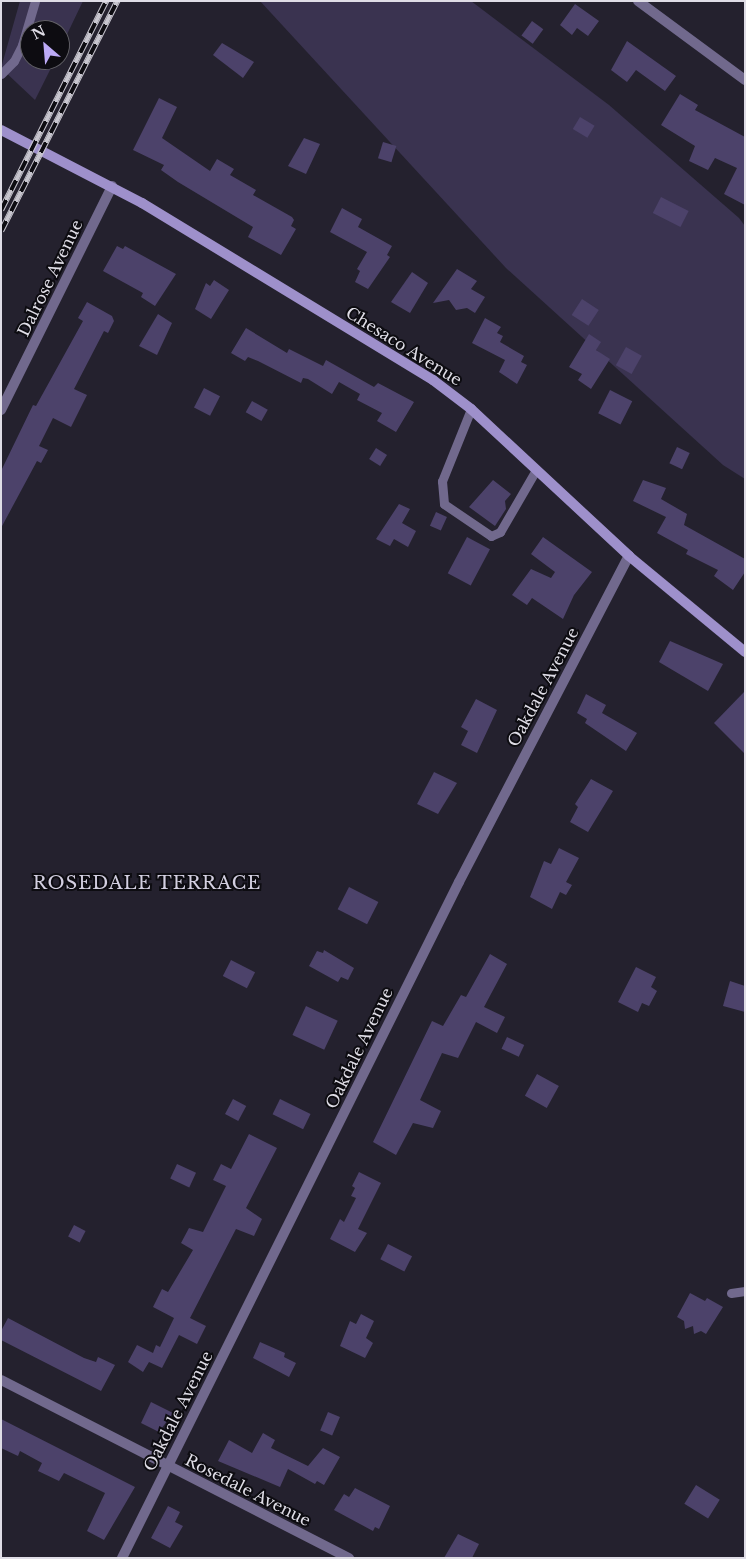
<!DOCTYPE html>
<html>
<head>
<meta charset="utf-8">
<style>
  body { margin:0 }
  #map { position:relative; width:746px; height:1559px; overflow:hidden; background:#24212e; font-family:"Libre Baskerville",serif }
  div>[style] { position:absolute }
  .green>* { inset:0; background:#3a3350 }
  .building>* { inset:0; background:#4c426a; transform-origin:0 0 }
  .lane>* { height:9px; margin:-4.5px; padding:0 4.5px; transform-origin:4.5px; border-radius:4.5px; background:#71698d }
  .street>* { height:10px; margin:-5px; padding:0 5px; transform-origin:5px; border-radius:5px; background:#71698d }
  .secondary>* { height:10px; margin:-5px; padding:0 5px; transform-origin:5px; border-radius:5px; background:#9e90cb }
  .rail>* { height:5.5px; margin-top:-2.75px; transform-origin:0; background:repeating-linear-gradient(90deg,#0d0c11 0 11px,#c7c5ce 0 22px); box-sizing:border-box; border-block:1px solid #c7c5ce }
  span { translate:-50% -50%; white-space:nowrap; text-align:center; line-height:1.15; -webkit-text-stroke:4px #0d0c11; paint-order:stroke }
  .street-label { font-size:16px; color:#dfdde6 }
  .neighbourhood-label { font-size:18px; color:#d3cfe1; letter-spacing:1px }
  .frame { position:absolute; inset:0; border:2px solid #dfdde6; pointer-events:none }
  .north { position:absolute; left:20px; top:20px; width:50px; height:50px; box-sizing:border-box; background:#0d0c11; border:1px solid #616066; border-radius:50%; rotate:333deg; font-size:14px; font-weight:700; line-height:20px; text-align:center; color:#dfdde6 }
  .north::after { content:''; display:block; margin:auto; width:18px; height:22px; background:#bcaaf6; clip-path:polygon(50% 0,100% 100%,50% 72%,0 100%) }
</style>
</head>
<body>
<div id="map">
  <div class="green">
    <div style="clip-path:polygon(20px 1px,83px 1px,60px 49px,60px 30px,30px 30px,30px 60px,55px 60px,35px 100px,1px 68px)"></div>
    <div style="clip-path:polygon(260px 1px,471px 1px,609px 105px,739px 218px,745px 226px,745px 479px,723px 465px,506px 268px)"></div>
  </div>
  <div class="building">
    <div style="clip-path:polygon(575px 4px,599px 21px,588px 36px,577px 28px,572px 35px,560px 25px)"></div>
    <div style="left:532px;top:21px;width:14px;height:18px;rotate:36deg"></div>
    <div style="clip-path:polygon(627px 41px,676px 76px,665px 91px,636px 70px,627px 82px,611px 70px)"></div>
    <div style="clip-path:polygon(222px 43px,254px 62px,243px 78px,213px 55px)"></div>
    <div style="clip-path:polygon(680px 94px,698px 105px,695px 110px,745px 137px,745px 205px,724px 194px,737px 168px,715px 158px,708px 170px,689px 161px,695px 146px,661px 125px)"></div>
    <div style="clip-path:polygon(159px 98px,177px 107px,162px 138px,210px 171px,217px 159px,234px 169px,230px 175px,256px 190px,253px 195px,292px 217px,294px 220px,291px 226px,296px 229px,281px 255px,248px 237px,253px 227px,178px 182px,161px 170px,164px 165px,133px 150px)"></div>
    <div style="left:580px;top:117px;width:17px;height:14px;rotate:31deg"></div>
    <div style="clip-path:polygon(304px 138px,320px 144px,306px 174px,288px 166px)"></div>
    <div style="left:383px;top:142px;width:14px;height:17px;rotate:17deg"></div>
    <div style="left:661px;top:197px;width:31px;height:18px;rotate:27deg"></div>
    <div style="clip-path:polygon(342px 208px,362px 219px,358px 227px,392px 246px,387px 255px,390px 257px,368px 289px,355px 282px,360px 271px,357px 269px,367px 252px,330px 232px)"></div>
    <div style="clip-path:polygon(117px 246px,123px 249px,125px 246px,176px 274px,155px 306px,141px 297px,143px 293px,103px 271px)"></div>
    <div style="clip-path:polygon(457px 269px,477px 281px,471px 289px,485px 297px,475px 313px,467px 308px,456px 310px,449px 300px,433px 303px)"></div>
    <div style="clip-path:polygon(412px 272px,428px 283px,410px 313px,391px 302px)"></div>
    <div style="clip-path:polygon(214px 280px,229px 290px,211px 319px,195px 309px,206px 283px,210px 286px)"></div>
    <div style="left:582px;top:299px;width:20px;height:19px;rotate:33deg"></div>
    <div style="clip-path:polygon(87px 302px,112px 316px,114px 321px,108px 333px,104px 331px,74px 389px,87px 395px,71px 427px,53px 418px,39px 446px,48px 450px,41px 463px,37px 461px,1px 528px,1px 471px,33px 405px,36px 406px,83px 321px,78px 318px)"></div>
    <div style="clip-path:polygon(158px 314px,172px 323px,157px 355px,139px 346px)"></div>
    <div style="clip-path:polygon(485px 318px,501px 327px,497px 333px,503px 336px,500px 342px,524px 356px,521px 362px,527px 365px,517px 384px,499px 372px,505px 360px,472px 343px)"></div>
    <div style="clip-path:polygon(246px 328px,287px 353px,289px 349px,323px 366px,326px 360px,374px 387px,378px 383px,414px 402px,396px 432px,377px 421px,382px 413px,357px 400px,360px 394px,339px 382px,332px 394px,308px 379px,303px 378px,301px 383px,258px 361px,248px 357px,245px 361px,231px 353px)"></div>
    <div style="clip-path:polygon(589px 334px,601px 342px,596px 350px,610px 359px,591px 389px,578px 380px,582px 374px,569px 367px)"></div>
    <div style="left:626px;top:347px;width:18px;height:21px;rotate:29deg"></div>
    <div style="left:204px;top:388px;width:18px;height:22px;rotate:27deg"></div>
    <div style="left:610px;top:390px;width:25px;height:26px;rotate:27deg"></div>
    <div style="left:252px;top:401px;width:18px;height:13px;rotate:29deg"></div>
    <div style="left:677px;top:447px;width:14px;height:18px;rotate:25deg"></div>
    <div style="left:376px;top:448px;width:13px;height:13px;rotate:32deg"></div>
    <div style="clip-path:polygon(493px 480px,511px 494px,505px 501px,506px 509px,495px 526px,469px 507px)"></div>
    <div style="clip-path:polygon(643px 480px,666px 488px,661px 499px,687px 514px,684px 525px,745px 559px,745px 572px,733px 590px,714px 576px,718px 570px,686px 554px,688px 550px,657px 533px,666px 517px,633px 501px)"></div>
    <div style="clip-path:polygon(399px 504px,410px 509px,402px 523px,416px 531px,408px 547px,394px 539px,390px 546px,376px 539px)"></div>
    <div style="left:436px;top:512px;width:12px;height:15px;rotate:24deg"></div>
    <div style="left:467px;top:537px;width:26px;height:41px;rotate:28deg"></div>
    <div style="clip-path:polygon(543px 537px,592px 572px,574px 595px,563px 619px,532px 598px,527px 605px,512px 595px,531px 569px,551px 578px,555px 572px,531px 554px)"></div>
    <div style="clip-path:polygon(670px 641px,723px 664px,708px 691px,659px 662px)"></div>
    <div style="clip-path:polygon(745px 691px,745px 754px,714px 723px)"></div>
    <div style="clip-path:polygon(586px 694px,606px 705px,602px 713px,637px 733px,626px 751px,585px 723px,587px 719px,577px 713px)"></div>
    <div style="clip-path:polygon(476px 699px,497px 710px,477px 753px,461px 745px,468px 731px,461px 727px)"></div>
    <div style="clip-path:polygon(434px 772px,457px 783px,438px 814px,417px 804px)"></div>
    <div style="clip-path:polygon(591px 779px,613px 791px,588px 832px,570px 822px,578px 807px,575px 804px)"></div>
    <div style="clip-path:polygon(559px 848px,579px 858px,566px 882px,572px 885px,566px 895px,560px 892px,552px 909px,530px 897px,544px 861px,551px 864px)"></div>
    <div style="left:349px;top:887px;width:33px;height:25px;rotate:27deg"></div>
    <div style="clip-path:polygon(324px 950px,354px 968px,348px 980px,341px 977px,338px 982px,309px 966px,317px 951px,323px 953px)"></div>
    <div style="clip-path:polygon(490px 954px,507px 964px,484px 1007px,505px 1017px,497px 1033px,476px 1022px,458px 1058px,442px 1053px,420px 1100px,441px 1111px,433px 1128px,413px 1123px,396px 1155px,373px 1142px,432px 1021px,443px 1026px,461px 995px,466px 997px)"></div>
    <div style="left:231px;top:960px;width:27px;height:18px;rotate:27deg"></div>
    <div style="clip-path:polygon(636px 967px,656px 977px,651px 987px,657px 991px,649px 1006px,642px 1003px,638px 1012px,618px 1002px)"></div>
    <div style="clip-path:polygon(730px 981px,745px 986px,745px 1012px,723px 1006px)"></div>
    <div style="left:306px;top:1006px;width:35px;height:32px;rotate:25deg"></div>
    <div style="left:507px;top:1037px;width:19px;height:13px;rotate:25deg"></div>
    <div style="left:537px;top:1074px;width:25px;height:25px;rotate:29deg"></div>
    <div style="left:233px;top:1099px;width:15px;height:17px;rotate:28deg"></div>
    <div style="left:280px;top:1099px;width:34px;height:17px;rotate:26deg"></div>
    <div style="clip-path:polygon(249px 1134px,277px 1148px,246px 1208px,262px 1219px,254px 1236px,236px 1229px,190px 1318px,206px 1326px,197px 1344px,179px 1335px,162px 1368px,149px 1362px,143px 1372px,128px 1362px,137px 1345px,153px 1353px,156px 1345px,160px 1347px,174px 1318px,153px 1307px,162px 1289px,168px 1292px,193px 1250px,181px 1243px,189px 1228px,203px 1232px,226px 1186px,213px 1180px,221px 1164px,231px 1169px)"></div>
    <div style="left:177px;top:1164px;width:21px;height:16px;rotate:25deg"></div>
    <div style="clip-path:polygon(359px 1172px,381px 1183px,358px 1229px,367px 1233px,355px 1252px,330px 1239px,340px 1219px,344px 1222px,356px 1198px,351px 1196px,355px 1188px,352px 1186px)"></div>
    <div style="left:74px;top:1225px;width:13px;height:13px;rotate:27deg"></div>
    <div style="left:388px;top:1244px;width:27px;height:17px;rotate:27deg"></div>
    <div style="clip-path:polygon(690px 1293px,705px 1301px,707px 1298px,723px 1307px,706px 1334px,701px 1331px,694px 1334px,693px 1326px,685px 1329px,684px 1321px,677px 1317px)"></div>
    <div style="clip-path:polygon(361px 1314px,374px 1321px,366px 1338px,373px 1343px,365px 1358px,340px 1346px,350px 1321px,356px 1324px)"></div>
    <div style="clip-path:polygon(8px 1318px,84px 1358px,96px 1362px,98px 1357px,115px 1365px,101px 1391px,1px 1340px,1px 1331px)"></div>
    <div style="clip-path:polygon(260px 1342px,285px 1353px,284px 1357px,296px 1363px,289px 1377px,253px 1358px)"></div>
    <div style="clip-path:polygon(151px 1402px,173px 1413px,159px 1432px,141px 1423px)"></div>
    <div style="left:328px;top:1412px;width:13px;height:20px;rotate:23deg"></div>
    <div style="clip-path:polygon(1px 1419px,135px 1487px,104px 1540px,87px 1531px,105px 1493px,64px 1473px,59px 1481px,38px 1471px,42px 1463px,20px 1451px,18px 1456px,1px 1448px)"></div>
    <div style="clip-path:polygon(263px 1433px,275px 1440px,271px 1448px,308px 1466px,323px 1448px,340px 1457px,324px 1485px,317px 1481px,315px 1484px,288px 1469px,280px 1487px,218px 1461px,229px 1440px,252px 1453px)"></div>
    <div style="left:696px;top:1485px;width:28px;height:22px;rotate:32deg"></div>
    <div style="clip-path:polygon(355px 1488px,390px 1506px,379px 1529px,375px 1527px,373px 1531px,334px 1510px,344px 1494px,349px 1497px)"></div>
    <div style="clip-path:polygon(168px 1506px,180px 1512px,175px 1522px,183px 1526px,170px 1548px,151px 1538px)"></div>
    <div style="clip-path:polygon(458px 1534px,479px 1544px,472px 1558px,444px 1558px)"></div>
  </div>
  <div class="lane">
    <div style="left:1px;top:74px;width:18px;rotate:-45deg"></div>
    <div style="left:14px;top:61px;width:18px;rotate:-63deg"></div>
    <div style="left:22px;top:45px;width:46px;rotate:-73.5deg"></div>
    <div style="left:471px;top:409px;width:78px;rotate:111.9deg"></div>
    <div style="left:442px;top:481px;width:23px;rotate:85deg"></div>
    <div style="left:444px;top:504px;width:57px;rotate:34.2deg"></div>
    <div style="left:491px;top:536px;width:10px;rotate:-24deg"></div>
    <div style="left:500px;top:532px;width:72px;rotate:-59.9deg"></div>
    <div style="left:731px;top:1293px;width:14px;rotate:-8deg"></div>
  </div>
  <div class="street">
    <div style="left:638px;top:1px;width:133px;rotate:36.4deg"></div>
    <div style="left:1px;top:410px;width:250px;rotate:-63.6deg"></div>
    <div style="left:1px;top:1380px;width:391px;rotate:27.1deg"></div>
    <div style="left:122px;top:1558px;width:755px;rotate:-63.5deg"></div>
    <div style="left:459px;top:882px;width:368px;rotate:-62.5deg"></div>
  </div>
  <div class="secondary">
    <div style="left:1px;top:130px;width:159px;rotate:27.4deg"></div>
    <div style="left:142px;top:203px;width:341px;rotate:31.3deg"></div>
    <div style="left:433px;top:380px;width:48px;rotate:37.3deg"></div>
    <div style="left:471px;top:409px;width:216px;rotate:42.9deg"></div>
    <div style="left:629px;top:556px;width:151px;rotate:39.6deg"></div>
  </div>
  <div class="rail">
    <div style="left:1px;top:210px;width:234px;rotate:-63.3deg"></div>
    <div style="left:1px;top:231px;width:258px;rotate:-63.2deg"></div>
  </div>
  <div class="street-label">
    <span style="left:50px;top:278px;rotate:-64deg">Dalrose Avenue</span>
    <span style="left:404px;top:346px;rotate:32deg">Chesaco Avenue</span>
    <span style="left:543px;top:687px;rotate:-62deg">Oakdale Avenue</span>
    <span style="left:359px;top:1048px;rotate:-64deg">Oakdale Avenue</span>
    <span style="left:178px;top:1411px;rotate:-63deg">Oakdale Avenue</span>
    <span style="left:248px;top:1490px;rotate:27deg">Rosedale Avenue</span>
  </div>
  <div class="neighbourhood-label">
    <span style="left:147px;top:883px">ROSEDALE TERRACE</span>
  </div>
  <div class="frame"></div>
  <div class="north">N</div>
</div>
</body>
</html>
